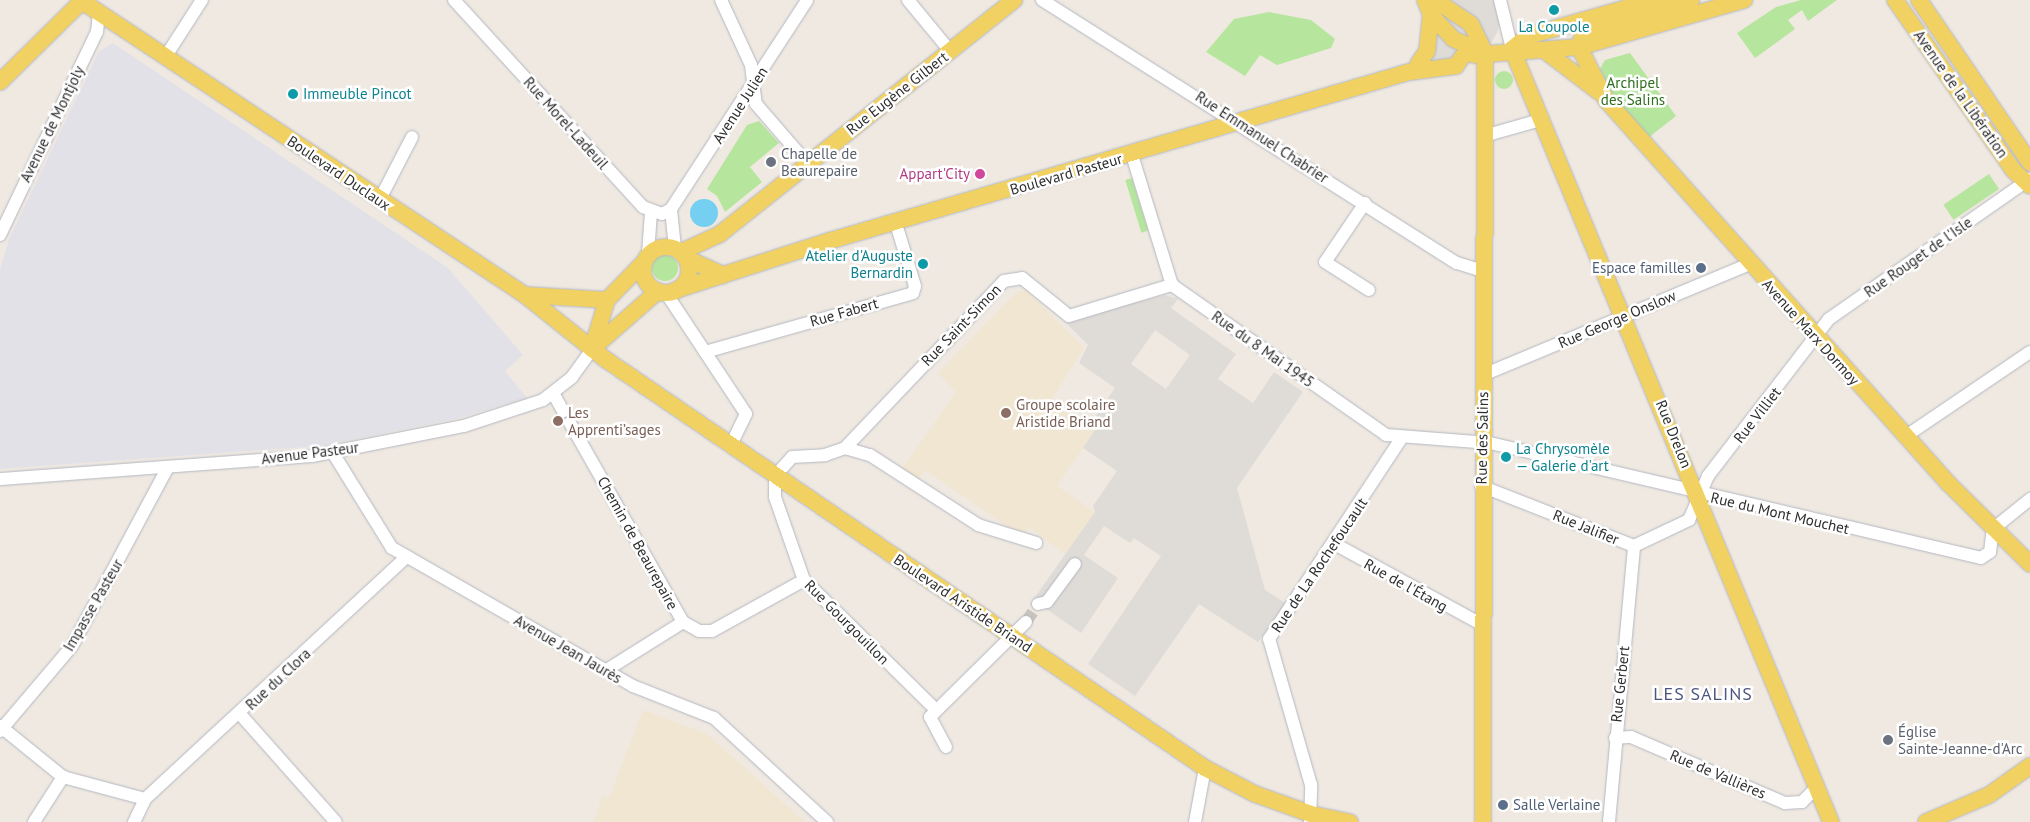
<!DOCTYPE html>
<html>
<head>
<meta charset="utf-8">
<style>
  body { margin:0 }
  #map { position:relative; width:2030px; height:822px; overflow:hidden; background:#efe9e1; font-family:"PT Sans",sans-serif }
  div>[style] { position:absolute }
  .industrial>* { inset:0; background:#e3e1e8 }
  .education>* { inset:0; background:#f0e6d1 }
  .green>* { inset:0; background:#b6e59e; transform-origin:0 0 }
  .round { border-radius:50% }
  .plaza>* { inset:0; background:#dfdcd8 }
  .water>* { inset:0; background:#75cff0 }
  .minor-tunnel>* { height:12px; margin-top:-6px; transform-origin:0; background:repeating-linear-gradient(90deg,#c8c4bd 0 12px,transparent 0 18px) }
  .roads { filter:drop-shadow(0 0 1px #b4b7c1) drop-shadow(0 0 1px #b4b7c1) }
  .minor>* { height:12px; margin:-6px; padding:0 6px; transform-origin:6px; border-radius:6px; background:#fff }
  .major>* { height:16px; margin:-8px; padding:0 8px; transform-origin:8px; border-radius:8px; background:#f2d163 }
  .major>.ring { margin:-8px; padding:0; box-sizing:content-box; background:none; border:16px solid #f2d163; border-radius:50% }
  .dots>* { width:14px; height:14px; translate:-50% -50%; box-sizing:border-box; border:2px solid #fff; border-radius:50% }
  span { translate:-50% -50%; white-space:nowrap; text-align:center; line-height:1.15; -webkit-text-stroke:5px #fff; paint-order:stroke }
  .culture-label { font-size:15px; color:#0d838f }
  .left { translate:0 -50%; text-align:left }
  .right { translate:-100% -50%; text-align:right }
  .park-label { font-size:15px; color:#2c6e1b }
  .street-label { font-size:15px; color:#2e2e2e }
  .worship-label { font-size:15px; color:#5b616d }
  .hotel-label { font-size:15px; color:#b23c85 }
  .service-label { font-size:15px; color:#4e5e75 }
  .education-label { font-size:15px; color:#785e54 }
  .quarter-label { font-size:18px; color:#4d5680; letter-spacing:1px }
</style>
</head>
<body>
<div id="map">
  <div class="industrial">
    <div style="clip-path:polygon(113px 43px,448px 268px,523px 355px,505px 371px,527px 398px,455px 419px,320px 446px,0 469px,0 270px,9px 239px,99px 51px)"></div>
  </div>
  <div class="education">
    <div style="clip-path:polygon(1026px 290px,1084px 348px,1051px 400px,1095px 430px,1057px 486px,1095px 512px,1066px 554px,1028px 527px,1022px 536px,925px 470px,919px 480px,902px 469px,956px 392px,938px 373px,1016px 293px)"></div>
    <div style="clip-path:polygon(643px 710px,707px 734px,805px 822px,594px 822px,602px 796px,609px 798px)"></div>
  </div>
  <div class="green">
    <div style="clip-path:polygon(1801px 0,1837px 0,1808px 21px,1802px 10px,1788px 20px,1795px 29px,1755px 58px,1737px 33px,1776px 7px)"></div>
    <div style="clip-path:polygon(1269px 12px,1311px 20px,1335px 39px,1331px 48px,1277px 65px,1260px 55px,1245px 76px,1206px 52px,1234px 19px)"></div>
    <div style="clip-path:polygon(1630px 53px,1676px 116px,1648px 138px,1616px 103px,1600px 69px,1605px 60px)"></div>
    <div class="round" style="left:1495px;top:71px;width:18px;height:18px"></div>
    <div style="clip-path:polygon(759px 121px,779px 143px,750px 167px,762px 182px,725px 212px,717px 196px,707px 189px,747px 125px)"></div>
    <div style="left:1989px;top:174px;width:18px;height:55px;rotate:56deg"></div>
    <div style="left:1132px;top:178px;width:55px;height:7px;rotate:73deg"></div>
    <div class="round" style="left:652px;top:255px;width:26px;height:26px"></div>
  </div>
  <div class="plaza">
    <div style="clip-path:polygon(1453px 0,1500px 0,1503px 11px,1497px 33px,1485px 53px,1418px 64px,1440px 3px)"></div>
    <div style="clip-path:polygon(evenodd,1165px 295px,1178px 299px,1171px 308px,1236px 354px,1218px 379px,1253px 403px,1274px 372px,1303px 392px,1237px 488px,1265px 590px,1285px 603px,1258px 642px,1199px 604px,1135px 696px,1088px 664px,1161px 556px,1134px 538px,1130px 543px,1104px 526px,1084px 555px,1118px 578px,1081px 633px,1033px 600px,1095px 512px,1093px 506px,1117px 471px,1083px 448px,1095px 430px,1089px 426px,1115px 388px,1079px 363px,1088px 345px,1064px 321px,1165px 295px,1155px 330px,1190px 355px,1166px 389px,1131px 364px,1155px 330px)"></div>
  </div>
  <div class="water">
    <div class="round" style="left:690px;top:199px;width:28px;height:28px"></div>
  </div>
  <div class="minor-tunnel">
    <div style="left:1026px;top:622px;width:22px;rotate:-56deg"></div>
  </div>
  <div class="roads">
    <div class="minor">
      <div style="left:454px;top:0;width:280px;rotate:47.6deg"></div>
      <div style="left:643px;top:207px;width:20px;rotate:20deg"></div>
      <div style="left:662px;top:214px;width:10px;rotate:-29deg"></div>
      <div style="left:721px;top:0;width:72px;rotate:65.2deg"></div>
      <div style="left:751px;top:65px;width:39px;rotate:83deg"></div>
      <div style="left:756px;top:104px;width:79px;rotate:49.1deg"></div>
      <div style="left:908px;top:0;width:66px;rotate:50.5deg"></div>
      <div style="left:1042px;top:0;width:491px;rotate:32.4deg"></div>
      <div style="left:1457px;top:263px;width:28px;rotate:17deg"></div>
      <div style="left:1500px;top:0;width:50px;rotate:76.2deg"></div>
      <div style="left:166px;top:56px;width:67px;rotate:-57.3deg"></div>
      <div style="left:1484px;top:136px;width:58px;rotate:-15.9deg"></div>
      <div style="left:1132px;top:155px;width:136px;rotate:72.9deg"></div>
      <div style="left:1172px;top:285px;width:261px;rotate:35deg"></div>
      <div style="left:1386px;top:435px;width:104px;rotate:4.4deg"></div>
      <div style="left:1490px;top:443px;width:504px;rotate:13.18deg"></div>
      <div style="left:1981px;top:558px;width:11px;rotate:-34deg"></div>
      <div style="left:1990px;top:552px;width:23px;rotate:-83deg"></div>
      <div style="left:1993px;top:529px;width:48px;rotate:-39deg"></div>
      <div style="left:379px;top:201px;width:72px;rotate:-62.7deg"></div>
      <div style="left:1365px;top:203px;width:71px;rotate:124.1deg"></div>
      <div style="left:1325px;top:262px;width:52px;rotate:32.5deg"></div>
      <div style="left:0;top:235px;width:225px;rotate:-64.5deg"></div>
      <div style="left:97px;top:32px;width:19px;rotate:-84deg"></div>
      <div style="left:675px;top:248px;width:39px;rotate:-96deg"></div>
      <div style="left:671px;top:209px;width:249px;rotate:-56.9deg"></div>
      <div style="left:648px;top:254px;width:42px;rotate:-85.9deg"></div>
      <div style="left:666px;top:293px;width:145px;rotate:56.5deg"></div>
      <div style="left:746px;top:414px;width:34px;rotate:116deg"></div>
      <div style="left:705px;top:352px;width:216px;rotate:-15.8deg"></div>
      <div style="left:913px;top:293px;width:7px;rotate:-74deg"></div>
      <div style="left:915px;top:286px;width:65px;rotate:-107deg"></div>
      <div style="left:1483px;top:375px;width:289px;rotate:-22.6deg"></div>
      <div style="left:553px;top:393px;width:21px;rotate:61deg"></div>
      <div style="left:570px;top:423px;width:229px;rotate:60.4deg"></div>
      <div style="left:683px;top:622px;width:18px;rotate:29deg"></div>
      <div style="left:699px;top:631px;width:13px"></div>
      <div style="left:712px;top:631px;width:105px;rotate:-29deg"></div>
      <div style="left:1906px;top:436px;width:150px;rotate:-34.1deg"></div>
      <div style="left:845px;top:448px;width:26px;rotate:16deg"></div>
      <div style="left:870px;top:455px;width:129px;rotate:32.9deg"></div>
      <div style="left:978px;top:525px;width:61px;rotate:17.2deg"></div>
      <div style="left:333px;top:453px;width:112px;rotate:58.2deg"></div>
      <div style="left:392px;top:548px;width:278px;rotate:29.8deg"></div>
      <div style="left:633px;top:686px;width:87px;rotate:21.6deg"></div>
      <div style="left:714px;top:718px;width:154px;rotate:42.6deg"></div>
      <div style="left:0;top:479px;width:313px;rotate:-4.2deg"></div>
      <div style="left:312px;top:456px;width:155px;rotate:-11.2deg"></div>
      <div style="left:464px;top:426px;width:83px;rotate:-18.2deg"></div>
      <div style="left:543px;top:400px;width:37px;rotate:-38deg"></div>
      <div style="left:572px;top:377px;width:34px;rotate:-54deg"></div>
      <div style="left:1481px;top:486px;width:164px;rotate:21.4deg"></div>
      <div style="left:1634px;top:546px;width:61px;rotate:-25.3deg"></div>
      <div style="left:1689px;top:520px;width:48px;rotate:-66.6deg"></div>
      <div style="left:1708px;top:476px;width:198px;rotate:-52.4deg"></div>
      <div style="left:1829px;top:319px;width:245px;rotate:-34.9deg"></div>
      <div style="left:1333px;top:543px;width:169px;rotate:28.7deg"></div>
      <div style="left:1038px;top:604px;width:9px;rotate:-13deg"></div>
      <div style="left:1047px;top:602px;width:47px;rotate:-53.6deg"></div>
      <div style="left:605px;top:671px;width:92px;rotate:-32.1deg"></div>
      <div style="left:936px;top:710px;width:185px;rotate:-135.4deg"></div>
      <div style="left:804px;top:580px;width:88px;rotate:-109.3deg"></div>
      <div style="left:775px;top:497px;width:21px;rotate:-90deg"></div>
      <div style="left:775px;top:476px;width:25px;rotate:-48deg"></div>
      <div style="left:792px;top:457px;width:33px;rotate:-3deg"></div>
      <div style="left:825px;top:455px;width:21px;rotate:-19deg"></div>
      <div style="left:845px;top:448px;width:231px;rotate:-46.4deg"></div>
      <div style="left:1004px;top:281px;width:18px;rotate:-9deg"></div>
      <div style="left:1022px;top:278px;width:60px;rotate:39deg"></div>
      <div style="left:1069px;top:316px;width:108px;rotate:-16.8deg"></div>
      <div style="left:240px;top:714px;width:144px;rotate:48.4deg"></div>
      <div style="left:0;top:726px;width:81px;rotate:39deg"></div>
      <div style="left:63px;top:777px;width:85px;rotate:15deg"></div>
      <div style="left:0;top:731px;width:111px;rotate:-49.7deg"></div>
      <div style="left:72px;top:646px;width:203px;rotate:-61.8deg"></div>
      <div style="left:1615px;top:738px;width:16px;rotate:-4deg"></div>
      <div style="left:1631px;top:737px;width:168px;rotate:23.2deg"></div>
      <div style="left:1785px;top:803px;width:17px;rotate:-3deg"></div>
      <div style="left:1802px;top:802px;width:21px;rotate:-45deg"></div>
      <div style="left:946px;top:747px;width:34px;rotate:-118deg"></div>
      <div style="left:930px;top:717px;width:135px;rotate:-44.7deg"></div>
      <div style="left:34px;top:822px;width:54px;rotate:-57.2deg"></div>
      <div style="left:134px;top:822px;width:25px;rotate:-64deg"></div>
      <div style="left:145px;top:799px;width:357px;rotate:-42.8deg"></div>
      <div style="left:1195px;top:822px;width:55px;rotate:-79.5deg"></div>
      <div style="left:1310px;top:822px;width:37px;rotate:-88deg"></div>
      <div style="left:1311px;top:785px;width:152px;rotate:-106deg"></div>
      <div style="left:1269px;top:639px;width:240px;rotate:-56.6deg"></div>
      <div style="left:1609px;top:822px;width:277px;rotate:-84.8deg"></div>
    </div>
    <div class="major">
      <div style="left:80px;top:0;width:534px;rotate:33.54deg"></div>
      <div style="left:525px;top:295px;width:102px;rotate:38.7deg"></div>
      <div style="left:605px;top:359px;width:726px;rotate:34.28deg"></div>
      <div style="left:1205px;top:768px;width:56px;rotate:27.5deg"></div>
      <div style="left:1255px;top:794px;width:59px;rotate:19.7deg"></div>
      <div style="left:1311px;top:814px;width:40px;rotate:12deg"></div>
      <div style="left:1425px;top:0;width:16px;rotate:68deg"></div>
      <div style="left:1431px;top:15px;width:33px;rotate:47deg"></div>
      <div style="left:1453px;top:39px;width:35px;rotate:24deg"></div>
      <div style="left:1435px;top:0;width:43px;rotate:33.7deg"></div>
      <div style="left:1471px;top:24px;width:32px;rotate:64deg"></div>
      <div style="left:1485px;top:53px;width:769px;rotate:90.15deg"></div>
      <div style="left:1895px;top:0;width:207px;rotate:55.2deg"></div>
      <div style="left:2013px;top:170px;width:23px;rotate:43deg"></div>
      <div style="left:1919px;top:0;width:197px;rotate:55.7deg"></div>
      <div style="left:1579px;top:47px;width:59px;rotate:63deg"></div>
      <div style="left:1606px;top:100px;width:513px;rotate:48.24deg"></div>
      <div style="left:1948px;top:483px;width:115px;rotate:44.6deg"></div>
      <div style="left:1579px;top:47px;width:9px;rotate:-72deg"></div>
      <div style="left:1582px;top:38px;width:16px;rotate:-30deg"></div>
      <div style="left:1596px;top:30px;width:100px;rotate:-17.5deg"></div>
      <div style="left:1512px;top:49px;width:836px;rotate:67.58deg"></div>
      <div style="left:1512px;top:49px;width:21px;rotate:-39deg"></div>
      <div style="left:1528px;top:36px;width:132px;rotate:-15.8deg"></div>
      <div style="left:1545px;top:51px;width:68px;rotate:37.2deg"></div>
      <div style="left:1474px;top:55px;width:105px;rotate:-4.4deg"></div>
      <div style="left:1579px;top:47px;width:172px;rotate:-15.9deg"></div>
      <div style="left:1418px;top:64px;width:16px;rotate:-55deg"></div>
      <div style="left:1427px;top:51px;width:36px;rotate:-84deg"></div>
      <div style="left:0;top:82px;width:115px;rotate:-44.6deg"></div>
      <div class="ring" style="left:643px;top:247px;width:30px;height:30px"></div>
      <div style="left:681px;top:252px;width:43px;rotate:-24.8deg"></div>
      <div style="left:720px;top:234px;width:376px;rotate:-38.5deg"></div>
      <div style="left:686px;top:258px;width:41px;rotate:24.7deg"></div>
      <div style="left:676px;top:290px;width:161px;rotate:-17.8deg"></div>
      <div style="left:829px;top:241px;width:604px;rotate:-16.25deg"></div>
      <div style="left:1409px;top:72px;width:47px;rotate:-7.3deg"></div>
      <div style="left:1456px;top:66px;width:11px;rotate:-56deg"></div>
      <div style="left:525px;top:295px;width:82px;rotate:3.5deg"></div>
      <div style="left:592px;top:349px;width:51px;rotate:-73deg"></div>
      <div style="left:607px;top:300px;width:53px;rotate:-45.8deg"></div>
      <div style="left:592px;top:349px;width:88px;rotate:-41.3deg"></div>
      <div style="left:1926px;top:822px;width:69px;rotate:-23.2deg"></div>
      <div style="left:1989px;top:795px;width:50px;rotate:-35.3deg"></div>
    </div>
  </div>
  <div class="dots">
    <div style="left:1554px;top:10px;background:#0f9aa8"></div>
    <div style="left:293px;top:94px;background:#0f9aa8"></div>
    <div style="left:771px;top:162px;background:#6b7280"></div>
    <div style="left:980px;top:174px;background:#d1479c"></div>
    <div style="left:923px;top:264px;background:#0f9aa8"></div>
    <div style="left:1701px;top:268px;background:#5c6f8a"></div>
    <div style="left:1006px;top:413px;background:#8d6e63"></div>
    <div style="left:558px;top:421px;background:#8d6e63"></div>
    <div style="left:1506px;top:457px;background:#0f9aa8"></div>
    <div style="left:1888px;top:740px;background:#6b7280"></div>
    <div style="left:1503px;top:805px;background:#5c6f8a"></div>
  </div>
  <div class="culture-label">
    <span style="left:1554px;top:27px">La Coupole</span>
    <span class="left" style="left:303px;top:94px">Immeuble Pincot</span>
    <span class="right" style="left:913px;top:264px">Atelier d'Auguste<br>Bernardin</span>
    <span class="left" style="left:1516px;top:457px">La Chrysomèle<br>— Galerie d'art</span>
  </div>
  <div class="park-label">
    <span style="left:1633px;top:91px">Archipel<br>des Salins</span>
  </div>
  <div class="street-label">
    <span style="left:897px;top:93px;rotate:-38deg">Rue Eugène Gilbert</span>
    <span style="left:1961px;top:94px;rotate:55deg">Avenue de la Libération</span>
    <span style="left:740px;top:105px;rotate:-57deg">Avenue Julien</span>
    <span style="left:566px;top:123px;rotate:48deg">Rue Morel-Ladeuil</span>
    <span style="left:52px;top:124px;rotate:-64deg">Avenue de Montjoly</span>
    <span style="left:1262px;top:137px;rotate:33deg">Rue Emmanuel Chabrier</span>
    <span style="left:339px;top:173px;rotate:34deg">Boulevard Duclaux</span>
    <span style="left:1066px;top:174px;rotate:-16deg">Boulevard Pasteur</span>
    <span style="left:1918px;top:257px;rotate:-35deg">Rue Rouget de l'Isle</span>
    <span style="left:844px;top:312px;rotate:-16deg">Rue Fabert</span>
    <span style="left:1617px;top:319px;rotate:-23deg">Rue George Onslow</span>
    <span style="left:961px;top:325px;rotate:-46deg">Rue Saint-Simon</span>
    <span style="left:1811px;top:332px;rotate:48deg">Avenue Marx Dormoy</span>
    <span style="left:1263px;top:349px;rotate:35deg">Rue du 8 Mai 1945</span>
    <span style="left:1757px;top:415px;rotate:-52deg">Rue Villiet</span>
    <span style="left:1674px;top:434px;rotate:68deg">Rue Drelon</span>
    <span style="left:1482px;top:438px;rotate:-89deg">Rue des Salins</span>
    <span style="left:310px;top:453px;rotate:-7deg">Avenue Pasteur</span>
    <span style="left:1780px;top:513px;rotate:13deg">Rue du Mont Mouchet</span>
    <span style="left:1586px;top:527px;rotate:22deg">Rue Jalifier</span>
    <span style="left:638px;top:543px;rotate:61deg">Chemin de Beaurepaire</span>
    <span style="left:1319px;top:565px;rotate:-56deg">Rue de La Rochefoucault</span>
    <span style="left:1406px;top:585px;rotate:29deg">Rue de l'Étang</span>
    <span style="left:963px;top:603px;rotate:34deg">Boulevard Aristide Briand</span>
    <span style="left:93px;top:605px;rotate:-60deg">Impasse Pasteur</span>
    <span style="left:847px;top:622px;rotate:45deg">Rue Gourgouillon</span>
    <span style="left:568px;top:649px;rotate:30deg">Avenue Jean Jaurès</span>
    <span style="left:278px;top:679px;rotate:-43deg">Rue du Clora</span>
    <span style="left:1620px;top:684px;rotate:-84deg">Rue Gerbert</span>
    <span style="left:1718px;top:774px;rotate:23deg">Rue de Vallières</span>
  </div>
  <div class="worship-label">
    <span class="left" style="left:781px;top:162px">Chapelle de<br>Beaurepaire</span>
    <span class="left" style="left:1898px;top:740px">Église<br>Sainte-Jeanne-d'Arc</span>
  </div>
  <div class="hotel-label">
    <span class="right" style="left:970px;top:174px">Appart'City</span>
  </div>
  <div class="service-label">
    <span class="right" style="left:1691px;top:268px">Espace familles</span>
    <span class="left" style="left:1513px;top:805px">Salle Verlaine</span>
  </div>
  <div class="education-label">
    <span class="left" style="left:1016px;top:413px">Groupe scolaire<br>Aristide Briand</span>
    <span class="left" style="left:568px;top:421px">Les<br>Apprenti’sages</span>
  </div>
  <div class="quarter-label">
    <span style="left:1703px;top:694px">LES SALINS</span>
  </div>
</div>
</body>
</html>
